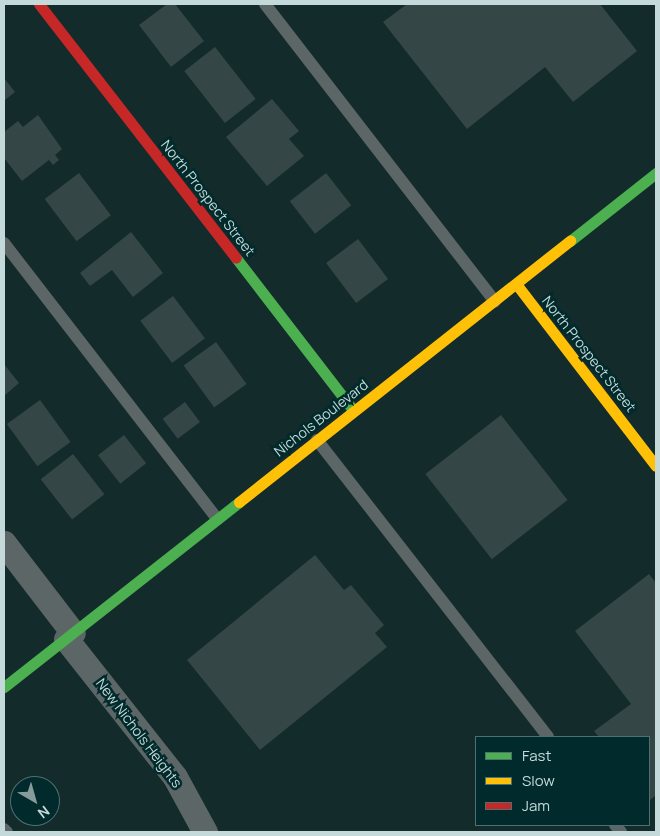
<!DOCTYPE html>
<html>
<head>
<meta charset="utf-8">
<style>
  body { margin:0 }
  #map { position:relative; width:660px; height:836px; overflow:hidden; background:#132b2b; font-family:Manrope,sans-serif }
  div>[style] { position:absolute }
  .building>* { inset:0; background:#344646; transform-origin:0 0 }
  .lane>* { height:12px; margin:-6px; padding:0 6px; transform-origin:6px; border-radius:6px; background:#5d6666 }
  .street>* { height:25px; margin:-12.5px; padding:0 12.5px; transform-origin:12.5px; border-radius:12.5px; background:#5d6666 }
  .fast>* { height:11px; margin:-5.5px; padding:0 5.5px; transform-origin:5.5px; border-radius:5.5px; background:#4caf50 }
  .slow>* { height:11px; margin:-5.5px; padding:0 5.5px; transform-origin:5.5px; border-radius:5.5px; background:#ffc107 }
  .jam>* { height:11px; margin:-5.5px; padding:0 5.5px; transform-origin:5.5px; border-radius:5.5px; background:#c62828 }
  span { translate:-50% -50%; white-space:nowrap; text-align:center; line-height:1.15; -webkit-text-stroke:5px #002a2b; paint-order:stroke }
  .street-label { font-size:14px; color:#c4d9d9 }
  .frame { position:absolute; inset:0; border:5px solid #c4d9d9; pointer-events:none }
  .legend { position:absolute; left:475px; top:736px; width:175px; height:90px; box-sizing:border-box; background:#002a2b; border:1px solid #4e7071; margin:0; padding:6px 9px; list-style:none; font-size:15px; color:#c4d9d9 }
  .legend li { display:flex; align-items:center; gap:10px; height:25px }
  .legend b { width:25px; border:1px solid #4e7071 }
  .north { position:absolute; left:10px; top:776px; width:50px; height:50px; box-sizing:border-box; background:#002a2b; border:1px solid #4e7071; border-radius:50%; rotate:142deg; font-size:14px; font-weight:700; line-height:20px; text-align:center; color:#c4d9d9 }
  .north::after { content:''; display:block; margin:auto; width:18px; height:22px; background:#869c9c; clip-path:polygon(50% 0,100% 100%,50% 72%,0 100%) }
</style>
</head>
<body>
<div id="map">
  <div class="building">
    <div style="clip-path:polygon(167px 4px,175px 4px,204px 41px,171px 67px,139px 25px)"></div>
    <div style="clip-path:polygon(407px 4px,600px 4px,637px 51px,573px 102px,545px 67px,467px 129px,383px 22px)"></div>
    <div style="left:215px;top:47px;width:66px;height:39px;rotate:52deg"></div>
    <div style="clip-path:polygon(4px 78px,15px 92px,4px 101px)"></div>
    <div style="clip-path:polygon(272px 99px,299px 131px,289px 139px,304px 156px,267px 186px,226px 137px)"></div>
    <div style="clip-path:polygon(38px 115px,62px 149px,55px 155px,59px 160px,53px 165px,49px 160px,22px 181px,4px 158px,4px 132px,18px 121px,23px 127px)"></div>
    <div style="left:79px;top:173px;width:53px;height:43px;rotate:53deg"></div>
    <div style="left:326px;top:173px;width:41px;height:46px;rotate:52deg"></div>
    <div style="clip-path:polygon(131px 232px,163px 273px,133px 297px,112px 270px,90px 286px,80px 273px)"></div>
    <div style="left:358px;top:239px;width:50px;height:40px;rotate:53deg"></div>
    <div style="left:173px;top:296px;width:53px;height:41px;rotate:53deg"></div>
    <div style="left:216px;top:342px;width:52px;height:40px;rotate:54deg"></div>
    <div style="clip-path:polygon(4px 364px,19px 383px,4px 396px)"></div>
    <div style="left:40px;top:400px;width:52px;height:41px;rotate:54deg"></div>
    <div style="left:185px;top:402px;width:25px;height:28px;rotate:53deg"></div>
    <div style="left:501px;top:415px;width:108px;height:96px;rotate:52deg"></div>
    <div style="left:124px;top:435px;width:36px;height:33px;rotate:52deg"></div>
    <div style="left:73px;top:454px;width:51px;height:41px;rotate:52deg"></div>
    <div style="clip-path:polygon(315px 555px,344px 590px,351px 585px,384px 625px,375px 633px,387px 647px,260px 750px,187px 660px)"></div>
    <div style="clip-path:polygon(649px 574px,656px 583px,656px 795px,649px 801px,649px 737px,599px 737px,594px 731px,631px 704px,575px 631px)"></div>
  </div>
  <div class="lane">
    <div style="left:265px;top:4px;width:376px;rotate:52.3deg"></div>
    <div style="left:4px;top:243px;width:349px;rotate:52.3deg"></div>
    <div style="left:317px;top:440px;width:376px;rotate:52.1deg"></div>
    <div style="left:615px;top:825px;width:9px;rotate:49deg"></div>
    <div style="left:4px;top:829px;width:4px;rotate:45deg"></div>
  </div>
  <div class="street">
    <div style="left:4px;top:543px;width:113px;rotate:52.5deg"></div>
    <div style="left:66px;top:639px;width:176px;rotate:51.7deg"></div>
    <div style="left:175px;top:777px;width:63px;rotate:61.4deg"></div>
  </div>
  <div class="fast">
    <div style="left:570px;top:241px;width:110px;rotate:-38.3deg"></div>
    <div style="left:236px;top:258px;width:193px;rotate:52.4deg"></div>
    <div style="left:4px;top:687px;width:299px;rotate:-38.2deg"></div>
  </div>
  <div class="slow">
    <div style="left:517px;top:285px;width:228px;rotate:52.5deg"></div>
    <div style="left:239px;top:502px;width:422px;rotate:-38.3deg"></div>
  </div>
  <div class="jam">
    <div style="left:39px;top:4px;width:321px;rotate:52.2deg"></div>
  </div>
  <div class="street-label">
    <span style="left:208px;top:198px;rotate:52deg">North Prospect Street</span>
    <span style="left:589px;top:354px;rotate:52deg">North Prospect Street</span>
    <span style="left:321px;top:418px;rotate:-38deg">Nichols Boulevard</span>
    <span style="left:139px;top:733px;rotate:53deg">New Nichols Heights</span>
  </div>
  <div class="frame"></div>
  <ul class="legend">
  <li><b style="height:6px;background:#4caf50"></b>Fast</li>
  <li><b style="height:6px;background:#ffc107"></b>Slow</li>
  <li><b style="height:6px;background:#c62828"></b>Jam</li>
  </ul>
  <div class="north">N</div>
</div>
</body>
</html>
